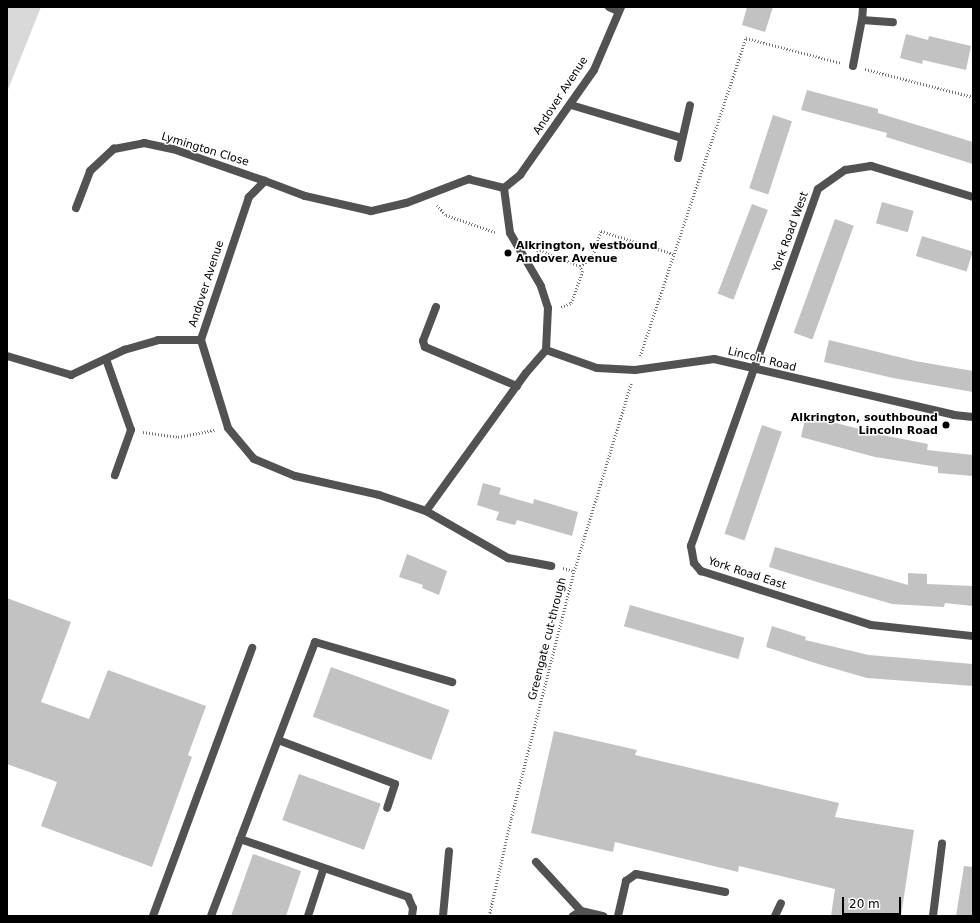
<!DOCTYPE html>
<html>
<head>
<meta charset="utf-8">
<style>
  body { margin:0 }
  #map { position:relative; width:980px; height:923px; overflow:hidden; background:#fff; font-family:"DejaVu Sans",sans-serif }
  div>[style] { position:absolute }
  .green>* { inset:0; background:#d9d9d9 }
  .building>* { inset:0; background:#c2c2c2; transform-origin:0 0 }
  .path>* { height:2.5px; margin-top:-1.25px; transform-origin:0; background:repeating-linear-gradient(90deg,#747474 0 1px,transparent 0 3px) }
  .lane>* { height:8px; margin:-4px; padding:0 4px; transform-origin:4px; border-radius:4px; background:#525252 }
  .street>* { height:8px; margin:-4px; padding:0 4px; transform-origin:4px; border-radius:4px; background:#525252 }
  .dots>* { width:11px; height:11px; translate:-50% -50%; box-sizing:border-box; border:2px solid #fff; border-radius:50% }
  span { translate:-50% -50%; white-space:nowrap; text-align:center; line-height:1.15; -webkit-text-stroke:3px #fff; paint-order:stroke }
  .street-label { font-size:11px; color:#000 }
  .poi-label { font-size:11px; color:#000; font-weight:700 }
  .left { translate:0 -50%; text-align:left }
  .right { translate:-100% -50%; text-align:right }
  .frame { position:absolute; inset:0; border:8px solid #000; pointer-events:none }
  .scale { position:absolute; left:842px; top:897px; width:59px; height:18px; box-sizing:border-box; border:2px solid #000; border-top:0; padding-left:5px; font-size:12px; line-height:14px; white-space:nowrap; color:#000; -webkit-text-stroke:3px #fff; paint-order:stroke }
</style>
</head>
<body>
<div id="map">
  <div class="green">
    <div style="clip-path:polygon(7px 7px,41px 7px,7px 92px)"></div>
  </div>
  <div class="building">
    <div style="clip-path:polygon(747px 7px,773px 7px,765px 32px,742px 25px)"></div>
    <div style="clip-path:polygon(906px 34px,928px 40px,929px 36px,971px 46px,966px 70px,923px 60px,922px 64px,900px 58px)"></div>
    <div style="clip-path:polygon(807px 90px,878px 109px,878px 113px,973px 142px,973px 164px,886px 137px,887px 133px,801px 110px)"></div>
    <div style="left:773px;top:115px;width:20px;height:77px;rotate:18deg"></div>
    <div style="left:882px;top:202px;width:33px;height:22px;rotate:16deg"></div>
    <div style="left:752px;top:204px;width:17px;height:96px;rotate:21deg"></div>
    <div style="left:835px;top:219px;width:20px;height:121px;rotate:20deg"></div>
    <div style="left:922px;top:236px;width:53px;height:21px;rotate:17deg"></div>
    <div style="clip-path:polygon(829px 340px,915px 361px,973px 371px,973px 392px,893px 378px,824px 362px)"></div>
    <div style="clip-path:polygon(806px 415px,882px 435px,928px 444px,927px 450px,973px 455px,973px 476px,938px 473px,938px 467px,875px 457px,801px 437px)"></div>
    <div style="left:762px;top:425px;width:21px;height:115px;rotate:19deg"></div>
    <div style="clip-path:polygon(483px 483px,501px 488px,499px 494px,533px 504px,534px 499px,578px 512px,572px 536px,517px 520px,515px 525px,496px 520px,499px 512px,477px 505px)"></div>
    <div style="clip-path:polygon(775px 547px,908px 585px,908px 573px,927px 574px,927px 584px,973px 586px,973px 606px,945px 603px,944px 607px,892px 604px,817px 582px,769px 567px)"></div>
    <div style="clip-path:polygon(407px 554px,447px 571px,439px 595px,422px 588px,423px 585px,399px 577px)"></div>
    <div style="clip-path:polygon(7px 598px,71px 622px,41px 702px,89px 719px,108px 670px,206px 706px,188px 755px,192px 757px,152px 867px,41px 826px,57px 782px,7px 764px)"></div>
    <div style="left:630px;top:605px;width:119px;height:22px;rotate:16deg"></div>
    <div style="clip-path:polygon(772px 626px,806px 637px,805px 640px,869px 655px,973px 664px,973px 686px,867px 678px,815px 663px,766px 647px)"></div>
    <div style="left:331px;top:667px;width:126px;height:53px;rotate:20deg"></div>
    <div style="clip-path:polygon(554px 731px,637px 750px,635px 755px,839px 803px,835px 817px,914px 830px,901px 916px,831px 916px,835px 889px,739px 866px,738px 872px,615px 842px,613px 852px,531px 833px)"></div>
    <div style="left:299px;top:774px;width:87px;height:49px;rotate:20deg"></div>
    <div style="clip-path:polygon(253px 854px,301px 871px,286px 916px,231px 916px)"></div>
    <div style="clip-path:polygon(964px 866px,973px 867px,973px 916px,956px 916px)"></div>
  </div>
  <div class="path">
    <div style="left:865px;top:69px;width:112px;rotate:14.5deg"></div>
    <div style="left:437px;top:205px;width:13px;rotate:48deg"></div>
    <div style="left:446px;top:215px;width:52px;rotate:19.1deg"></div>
    <div style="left:537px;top:252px;width:4px;rotate:-34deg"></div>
    <div style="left:540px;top:250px;width:43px;rotate:21.8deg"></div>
    <div style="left:580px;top:266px;width:14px;rotate:-34deg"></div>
    <div style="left:592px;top:258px;width:28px;rotate:-72deg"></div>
    <div style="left:601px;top:231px;width:77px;rotate:17.5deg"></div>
    <div style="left:561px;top:307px;width:11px;rotate:-22deg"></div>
    <div style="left:571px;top:303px;width:33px;rotate:-70deg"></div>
    <div style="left:582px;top:272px;width:6px;rotate:-108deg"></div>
    <div style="left:640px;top:356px;width:335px;rotate:-71.6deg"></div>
    <div style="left:746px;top:38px;width:98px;rotate:14.7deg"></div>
    <div style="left:143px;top:432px;width:35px;rotate:8deg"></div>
    <div style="left:178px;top:437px;width:38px;rotate:-11deg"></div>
    <div style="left:563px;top:568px;width:11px;rotate:15deg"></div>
    <div style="left:489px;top:916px;width:100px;rotate:-77.3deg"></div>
    <div style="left:511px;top:818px;width:255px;rotate:-75.7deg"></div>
    <div style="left:574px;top:571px;width:196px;rotate:-73.1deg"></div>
  </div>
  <div class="lane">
    <div style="left:571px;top:105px;width:116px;rotate:16.6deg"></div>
    <div style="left:678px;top:158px;width:54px;rotate:-77.2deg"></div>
    <div style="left:436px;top:307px;width:36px;rotate:111deg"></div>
    <div style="left:423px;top:341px;width:6px;rotate:72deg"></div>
    <div style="left:425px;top:347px;width:100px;rotate:23deg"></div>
    <div style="left:106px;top:359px;width:75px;rotate:70.6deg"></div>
    <div style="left:131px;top:430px;width:48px;rotate:109.6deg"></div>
    <div style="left:278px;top:740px;width:125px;rotate:20.6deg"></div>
    <div style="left:395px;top:784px;width:25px;rotate:108deg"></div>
    <div style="left:240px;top:839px;width:178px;rotate:19deg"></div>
    <div style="left:408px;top:897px;width:12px;rotate:66deg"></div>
    <div style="left:413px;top:908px;width:8px;rotate:97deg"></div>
    <div style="left:536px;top:862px;width:67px;rotate:47.4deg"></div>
    <div style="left:581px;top:911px;width:23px;rotate:13deg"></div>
    <div style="left:153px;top:916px;width:286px;rotate:-69.7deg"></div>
    <div style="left:211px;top:916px;width:293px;rotate:-69.2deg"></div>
    <div style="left:315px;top:642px;width:143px;rotate:16.3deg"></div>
    <div style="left:308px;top:916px;width:48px;rotate:-71.9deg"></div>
    <div style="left:443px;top:916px;width:65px;rotate:-84.7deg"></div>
    <div style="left:573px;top:916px;width:9px;rotate:-32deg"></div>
    <div style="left:618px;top:916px;width:36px;rotate:-77deg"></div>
    <div style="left:626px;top:881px;width:12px;rotate:-35deg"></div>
    <div style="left:636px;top:874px;width:91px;rotate:11.4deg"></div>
    <div style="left:775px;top:916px;width:14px;rotate:-65deg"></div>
    <div style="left:933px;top:916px;width:73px;rotate:-82.9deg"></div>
  </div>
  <div class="street">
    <div style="left:609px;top:7px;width:10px;rotate:24deg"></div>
    <div style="left:863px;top:7px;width:13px;rotate:94deg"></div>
    <div style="left:862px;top:20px;width:31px;rotate:4deg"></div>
    <div style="left:853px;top:66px;width:48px;rotate:-79.2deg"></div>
    <div style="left:504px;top:188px;width:36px;rotate:-166deg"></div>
    <div style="left:469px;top:179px;width:67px;rotate:159.1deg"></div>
    <div style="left:406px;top:203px;width:36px;rotate:167deg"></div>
    <div style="left:371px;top:211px;width:68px;rotate:-167.2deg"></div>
    <div style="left:305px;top:196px;width:43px;rotate:-159.4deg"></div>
    <div style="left:265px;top:181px;width:23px;rotate:135deg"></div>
    <div style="left:249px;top:197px;width:151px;rotate:108.6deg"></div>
    <div style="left:201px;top:340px;width:92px;rotate:72.9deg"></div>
    <div style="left:228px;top:428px;width:40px;rotate:50deg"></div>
    <div style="left:254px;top:459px;width:44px;rotate:22.5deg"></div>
    <div style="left:295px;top:476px;width:86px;rotate:12.7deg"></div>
    <div style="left:379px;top:495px;width:50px;rotate:18.8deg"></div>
    <div style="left:426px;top:511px;width:95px;rotate:29.8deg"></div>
    <div style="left:508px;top:558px;width:44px;rotate:10.5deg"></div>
    <div style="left:504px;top:188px;width:21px;rotate:-39deg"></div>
    <div style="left:520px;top:175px;width:128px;rotate:-54.8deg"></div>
    <div style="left:594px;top:70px;width:69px;rotate:-66.8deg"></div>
    <div style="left:973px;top:197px;width:107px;rotate:-163.1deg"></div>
    <div style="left:871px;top:166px;width:26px;rotate:171deg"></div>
    <div style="left:845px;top:170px;width:33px;rotate:145deg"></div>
    <div style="left:818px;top:189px;width:379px;rotate:109.6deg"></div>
    <div style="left:691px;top:546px;width:17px;rotate:80deg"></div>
    <div style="left:694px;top:563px;width:11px;rotate:49deg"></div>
    <div style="left:701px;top:571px;width:178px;rotate:17.6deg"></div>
    <div style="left:871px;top:625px;width:103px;rotate:6.2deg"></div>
    <div style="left:76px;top:208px;width:40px;rotate:-69deg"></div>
    <div style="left:90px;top:171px;width:33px;rotate:-43deg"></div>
    <div style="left:114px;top:149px;width:31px;rotate:-11deg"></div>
    <div style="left:144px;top:143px;width:30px;rotate:12deg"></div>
    <div style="left:173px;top:149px;width:97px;rotate:19.2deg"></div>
    <div style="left:546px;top:350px;width:54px;rotate:19.4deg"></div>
    <div style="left:597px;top:368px;width:38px;rotate:3deg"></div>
    <div style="left:635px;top:370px;width:80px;rotate:-7.9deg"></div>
    <div style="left:714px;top:359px;width:246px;rotate:13.1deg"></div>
    <div style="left:954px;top:415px;width:19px;rotate:6deg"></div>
    <div style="left:7px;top:356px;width:67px;rotate:16.5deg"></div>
    <div style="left:71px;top:375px;width:59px;rotate:-25.3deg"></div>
    <div style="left:124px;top:350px;width:35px;rotate:-16deg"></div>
    <div style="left:158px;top:340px;width:43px"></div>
    <div style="left:426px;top:511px;width:170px;rotate:-54.1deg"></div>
    <div style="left:526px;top:373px;width:30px;rotate:-49deg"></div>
    <div style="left:546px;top:350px;width:42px;rotate:-87.3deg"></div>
    <div style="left:548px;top:308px;width:23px;rotate:-108deg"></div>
    <div style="left:541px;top:286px;width:61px;rotate:-120.3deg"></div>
    <div style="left:510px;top:233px;width:45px;rotate:-97.6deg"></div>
  </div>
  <div class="dots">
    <div style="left:508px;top:253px;background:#000"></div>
    <div style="left:946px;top:425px;background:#000"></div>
  </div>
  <div class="street-label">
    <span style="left:561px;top:96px;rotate:-57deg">Andover Avenue</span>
    <span style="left:205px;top:150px;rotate:17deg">Lymington Close</span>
    <span style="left:791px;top:232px;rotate:-70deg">York Road West</span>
    <span style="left:207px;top:284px;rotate:-72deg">Andover Avenue</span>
    <span style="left:762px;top:360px;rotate:14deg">Lincoln Road</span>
    <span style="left:747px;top:574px;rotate:18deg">York Road East</span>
    <span style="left:548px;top:639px;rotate:-76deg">Greengate cut-through</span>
  </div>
  <div class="poi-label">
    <span class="left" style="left:516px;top:253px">Alkrington, westbound<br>Andover Avenue</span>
    <span class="right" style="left:938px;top:425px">Alkrington, southbound<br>Lincoln Road</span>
  </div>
  <div class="frame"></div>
  <div class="scale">20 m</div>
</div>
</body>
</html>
